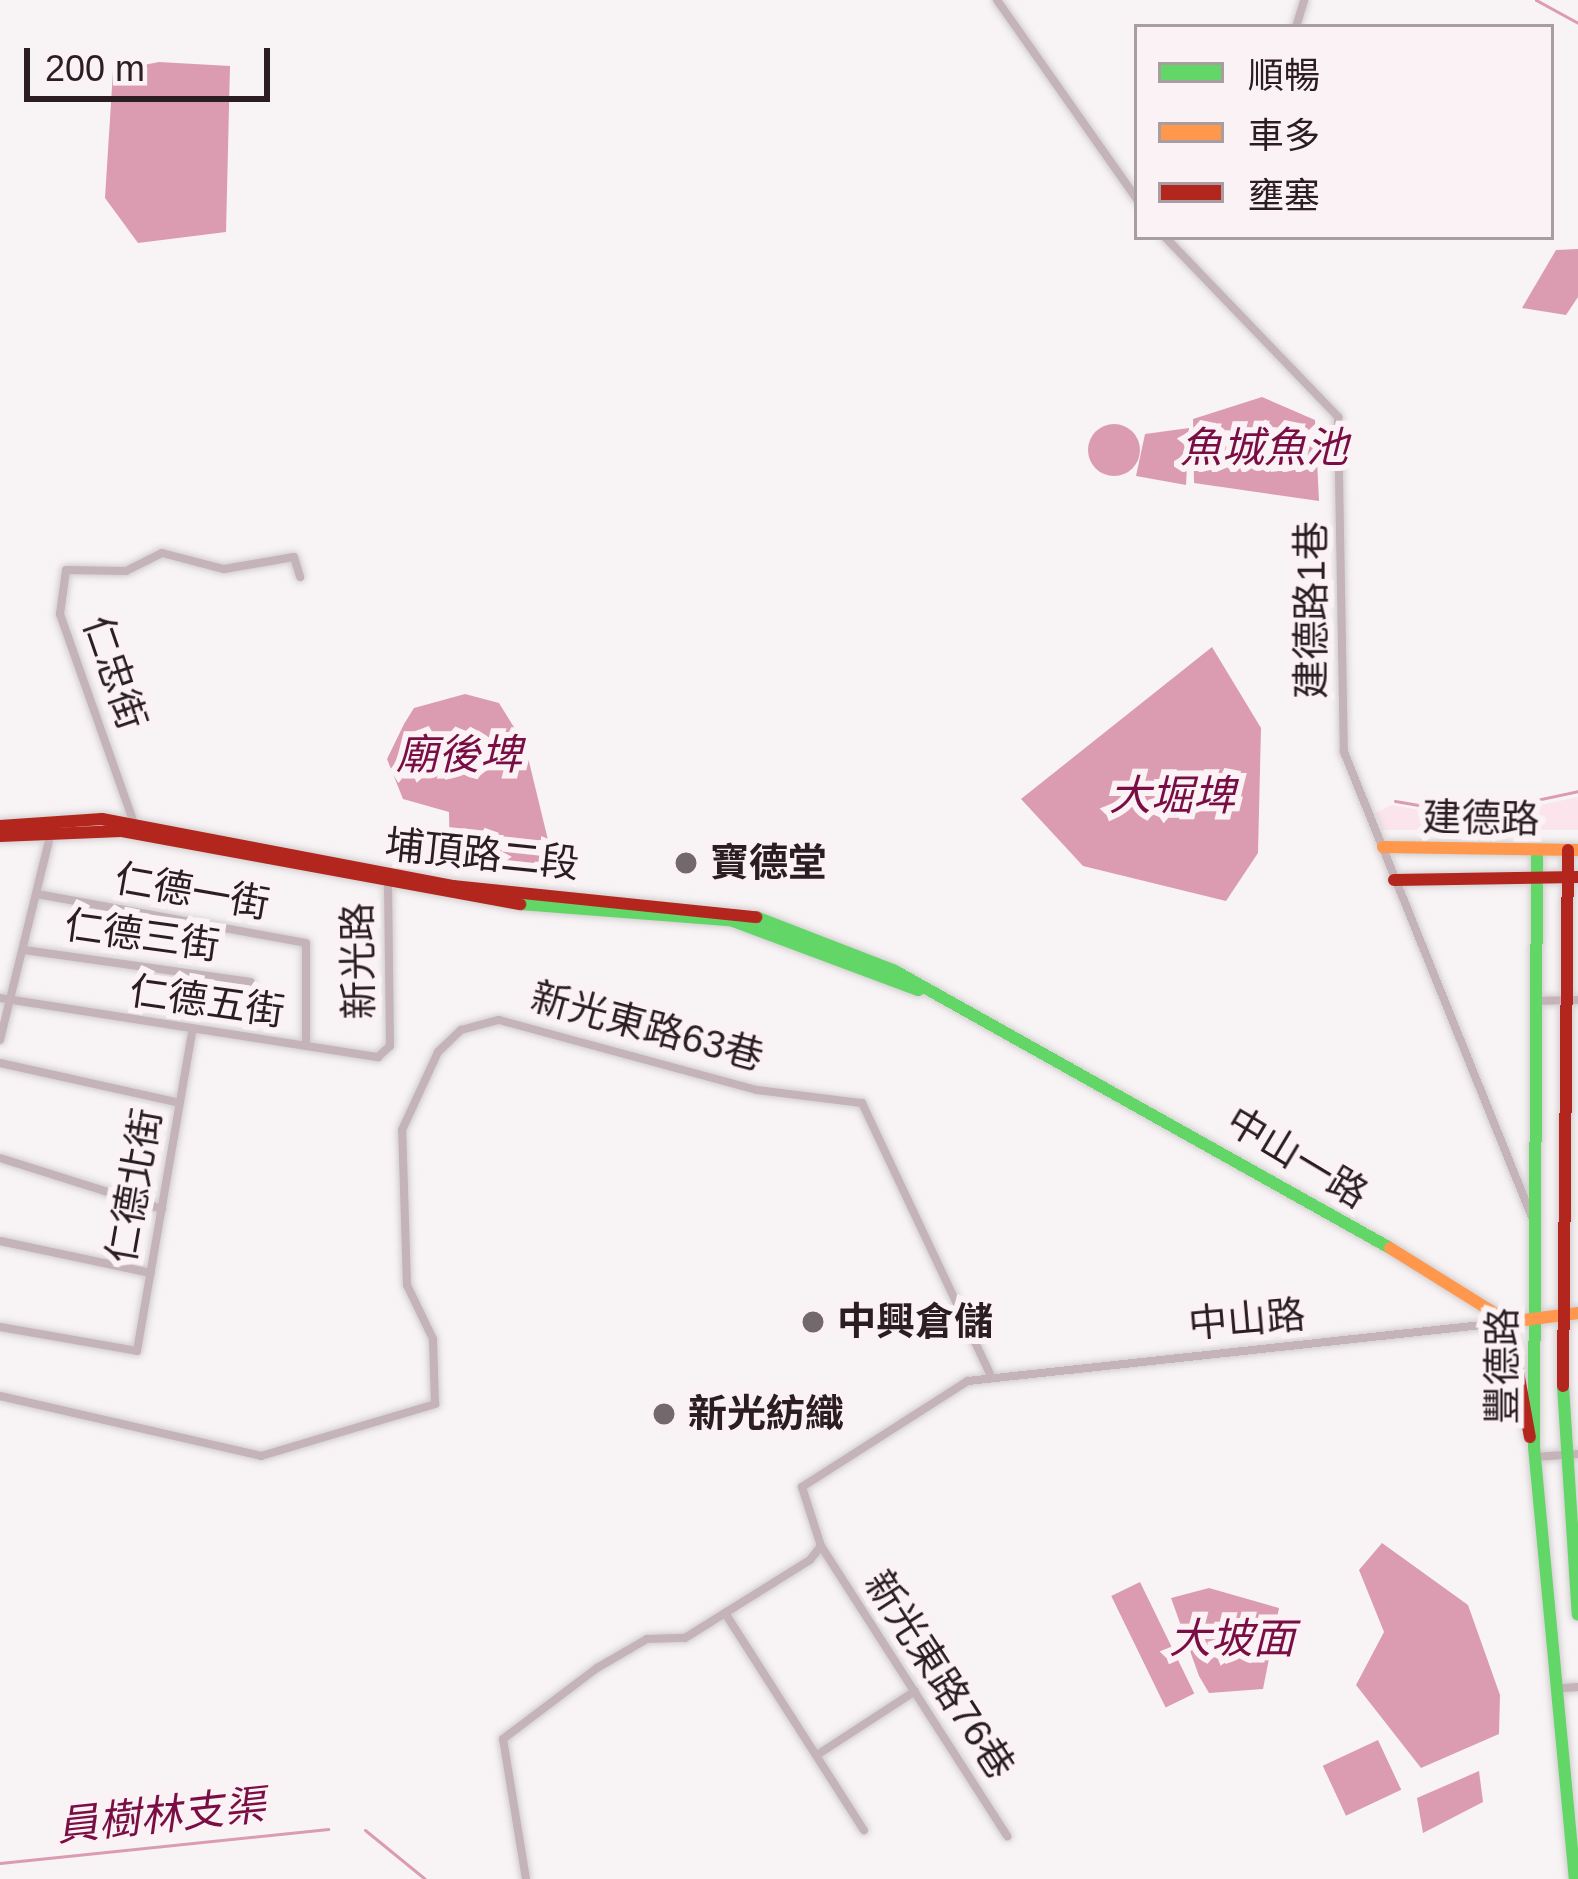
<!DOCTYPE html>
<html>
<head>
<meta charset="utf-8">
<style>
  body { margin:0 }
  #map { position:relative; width:1578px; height:1879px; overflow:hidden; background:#f8f4f5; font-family:Arial,"Noto Sans TC",sans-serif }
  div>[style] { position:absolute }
  .green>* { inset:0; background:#fbe4eb }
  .water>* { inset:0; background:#db9cb2; transform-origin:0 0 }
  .round { border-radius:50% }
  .stream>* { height:3px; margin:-1.5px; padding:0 1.5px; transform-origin:1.5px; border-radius:1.5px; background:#db9cb2 }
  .roads { filter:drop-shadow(0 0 3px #d2cecf) drop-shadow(0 0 3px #d2cecf) }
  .street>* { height:8px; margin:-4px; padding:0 4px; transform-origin:4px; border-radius:4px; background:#c4b3b9 }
  .fast>* { height:12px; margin:-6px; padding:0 6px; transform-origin:6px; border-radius:6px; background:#63d668 }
  .slow>* { height:12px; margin:-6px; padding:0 6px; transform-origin:6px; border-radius:6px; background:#ff974d }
  .jam>* { height:12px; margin:-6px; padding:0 6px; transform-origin:6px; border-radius:6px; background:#b3261e }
  .dots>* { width:33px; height:33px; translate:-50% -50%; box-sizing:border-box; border:6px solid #faf2f4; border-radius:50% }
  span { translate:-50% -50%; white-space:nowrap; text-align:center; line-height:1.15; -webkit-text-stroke:12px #faf2f4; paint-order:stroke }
  .street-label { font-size:39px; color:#2c1d22 }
  .poi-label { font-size:39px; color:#2c1d22; font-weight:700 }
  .left { translate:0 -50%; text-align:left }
  .water-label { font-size:42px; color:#790d44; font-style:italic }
  .legend { position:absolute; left:1134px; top:24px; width:420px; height:216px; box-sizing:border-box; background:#faf2f4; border:3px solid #a89da0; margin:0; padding:15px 21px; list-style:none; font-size:36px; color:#2c1d22 }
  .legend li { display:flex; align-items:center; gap:24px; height:60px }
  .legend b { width:60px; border:3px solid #a89da0 }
  .scale { position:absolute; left:24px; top:48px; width:246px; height:54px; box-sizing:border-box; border:6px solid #2c1d22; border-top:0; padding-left:15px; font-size:36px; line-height:42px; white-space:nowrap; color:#2c1d22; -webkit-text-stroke:9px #faf2f4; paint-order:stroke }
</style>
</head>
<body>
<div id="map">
  <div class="green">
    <div style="clip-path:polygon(1578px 797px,1578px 830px,1382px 830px,1375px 813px,1392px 805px,1472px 819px)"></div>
  </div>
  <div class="water">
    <div style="clip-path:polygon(159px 62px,230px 66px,226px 232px,138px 243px,105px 198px,113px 71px)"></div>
    <div style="clip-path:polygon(1578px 249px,1578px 297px,1566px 315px,1522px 308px,1556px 250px)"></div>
    <div style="clip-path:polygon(1262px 397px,1315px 420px,1319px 501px,1194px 483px,1193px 419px)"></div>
    <div class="round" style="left:1088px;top:424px;width:52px;height:52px"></div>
    <div style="clip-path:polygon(1189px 428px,1186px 485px,1136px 476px,1145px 434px)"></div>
    <div style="clip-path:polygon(1212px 647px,1261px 728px,1258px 853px,1226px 901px,1083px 866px,1021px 799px)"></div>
    <div style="clip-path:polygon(465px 694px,499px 703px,525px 745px,556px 873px,450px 868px,449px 812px,403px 799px,387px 759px,404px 724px,414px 708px)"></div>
    <div style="clip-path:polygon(1382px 1543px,1468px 1605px,1500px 1695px,1499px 1734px,1421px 1768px,1356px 1685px,1384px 1632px,1359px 1570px)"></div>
    <div style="left:1140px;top:1582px;width:124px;height:32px;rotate:64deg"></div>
    <div style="clip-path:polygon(1209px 1588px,1279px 1608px,1263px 1689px,1209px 1693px,1199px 1676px,1171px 1598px)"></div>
    <div style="left:1378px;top:1740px;width:55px;height:61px;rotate:65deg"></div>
    <div style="clip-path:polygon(1479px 1771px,1483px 1802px,1423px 1833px,1417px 1798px)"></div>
  </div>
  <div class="stream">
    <div style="left:1536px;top:0;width:48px;rotate:28.7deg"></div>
    <div style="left:1395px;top:801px;width:77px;rotate:9.7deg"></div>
    <div style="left:1471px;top:814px;width:109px;rotate:-12.1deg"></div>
    <div style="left:365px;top:1830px;width:77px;rotate:39.2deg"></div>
    <div style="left:0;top:1863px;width:330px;rotate:-5.9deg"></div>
  </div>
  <div class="roads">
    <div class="street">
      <div style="left:997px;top:0;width:243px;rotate:54.9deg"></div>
      <div style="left:1296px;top:27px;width:28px;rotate:-73deg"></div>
      <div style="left:1165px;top:237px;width:250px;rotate:46.1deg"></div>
      <div style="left:1338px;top:417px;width:335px;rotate:89deg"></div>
      <div style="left:1344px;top:752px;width:507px;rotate:67.99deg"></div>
      <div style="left:135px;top:826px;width:225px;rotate:-109.5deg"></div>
      <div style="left:60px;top:614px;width:44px;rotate:-82.2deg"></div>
      <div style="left:66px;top:570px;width:60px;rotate:1deg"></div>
      <div style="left:126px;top:571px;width:40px;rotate:-26.6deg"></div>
      <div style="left:162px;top:553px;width:64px;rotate:14.5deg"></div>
      <div style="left:224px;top:569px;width:71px;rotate:-9.7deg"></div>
      <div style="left:294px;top:557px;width:21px;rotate:73deg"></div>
      <div style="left:37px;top:894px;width:273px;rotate:10.3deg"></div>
      <div style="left:306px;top:943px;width:103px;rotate:90deg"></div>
      <div style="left:24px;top:950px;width:229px;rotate:8deg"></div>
      <div style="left:0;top:998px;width:383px;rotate:8.9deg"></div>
      <div style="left:378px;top:1057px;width:16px;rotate:-43deg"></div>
      <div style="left:390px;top:1046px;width:164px;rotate:-90.7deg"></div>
      <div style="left:1536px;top:1001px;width:42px;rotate:-1.4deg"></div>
      <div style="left:0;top:1040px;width:214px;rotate:-76.2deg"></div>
      <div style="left:0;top:1063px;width:184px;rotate:12.5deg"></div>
      <div style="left:0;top:1158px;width:170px;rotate:17.5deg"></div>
      <div style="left:0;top:1241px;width:154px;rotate:12deg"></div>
      <div style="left:0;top:1327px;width:139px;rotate:9.9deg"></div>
      <div style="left:137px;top:1351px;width:324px;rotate:-80.2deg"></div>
      <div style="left:0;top:1396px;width:268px;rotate:12.9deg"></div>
      <div style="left:261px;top:1456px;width:182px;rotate:-16.6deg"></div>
      <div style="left:435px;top:1404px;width:65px;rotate:-91.8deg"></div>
      <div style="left:433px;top:1339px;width:60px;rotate:-115.7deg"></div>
      <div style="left:407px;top:1285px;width:155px;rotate:-91.8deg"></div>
      <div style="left:402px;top:1130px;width:86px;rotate:-65.2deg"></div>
      <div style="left:438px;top:1052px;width:32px;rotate:-44deg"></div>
      <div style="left:461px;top:1030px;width:39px;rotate:-15deg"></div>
      <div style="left:499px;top:1020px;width:267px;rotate:15.2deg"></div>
      <div style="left:757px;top:1090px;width:106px;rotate:7.1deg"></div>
      <div style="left:862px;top:1103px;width:300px;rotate:64.7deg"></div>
      <div style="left:1535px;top:1457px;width:43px;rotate:-4deg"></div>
      <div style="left:821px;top:1546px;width:345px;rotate:57.3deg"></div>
      <div style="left:725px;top:1613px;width:258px;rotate:57.4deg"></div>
      <div style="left:1563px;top:1688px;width:15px;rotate:-4deg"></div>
      <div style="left:817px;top:1755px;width:117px;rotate:-33.1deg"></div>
      <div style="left:526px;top:1879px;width:142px;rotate:-99.3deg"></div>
      <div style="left:503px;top:1739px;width:118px;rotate:-37.1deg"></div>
      <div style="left:597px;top:1668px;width:58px;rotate:-30.1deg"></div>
      <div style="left:647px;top:1639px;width:38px;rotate:-2deg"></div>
      <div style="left:685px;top:1638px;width:147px;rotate:-32deg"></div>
      <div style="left:810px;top:1560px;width:18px;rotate:-52deg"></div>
      <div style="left:821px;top:1546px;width:62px;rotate:-107.9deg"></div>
      <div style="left:802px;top:1487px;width:197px;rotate:-32.6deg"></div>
      <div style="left:968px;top:1381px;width:544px;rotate:-6.22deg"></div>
    </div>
    <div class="fast">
      <div style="left:1537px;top:850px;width:597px;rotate:90.29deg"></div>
      <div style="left:1534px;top:1447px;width:434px;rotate:84.6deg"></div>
      <div style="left:520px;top:904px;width:211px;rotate:4.4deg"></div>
      <div style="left:730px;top:920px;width:201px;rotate:20.4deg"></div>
      <div style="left:756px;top:917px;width:149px;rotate:21.2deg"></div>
      <div style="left:895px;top:971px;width:567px;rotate:29.23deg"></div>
      <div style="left:1563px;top:1386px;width:229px;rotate:86.3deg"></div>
    </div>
    <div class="slow">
      <div style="left:1383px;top:847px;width:195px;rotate:0.9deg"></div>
      <div style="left:1390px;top:1248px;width:140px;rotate:31.9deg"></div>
      <div style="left:1509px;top:1322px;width:70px;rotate:-7.4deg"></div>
    </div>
    <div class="jam">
      <div style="left:0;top:826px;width:102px;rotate:-3.9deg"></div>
      <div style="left:102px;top:819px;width:358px;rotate:10.8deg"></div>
      <div style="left:454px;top:886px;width:304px;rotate:5.9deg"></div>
      <div style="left:0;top:836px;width:121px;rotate:-2.4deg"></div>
      <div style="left:121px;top:831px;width:406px;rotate:10.4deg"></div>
      <div style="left:1394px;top:880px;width:184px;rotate:-0.9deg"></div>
      <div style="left:1509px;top:1322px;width:117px;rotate:79.7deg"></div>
      <div style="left:1563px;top:1386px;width:536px;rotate:-89.47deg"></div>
    </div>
  </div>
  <div class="dots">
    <div style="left:686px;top:863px;background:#73686c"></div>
    <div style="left:813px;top:1322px;background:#73686c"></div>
    <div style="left:664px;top:1414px;background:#73686c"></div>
  </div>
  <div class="street-label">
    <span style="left:1312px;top:610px;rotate:-90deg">建德路1巷</span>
    <span style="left:114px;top:673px;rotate:71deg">仁忠街</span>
    <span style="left:1481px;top:819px;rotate:1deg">建德路</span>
    <span style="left:482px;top:855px;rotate:6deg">埔頂路二段</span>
    <span style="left:192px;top:892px;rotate:10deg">仁德一街</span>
    <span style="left:142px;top:936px;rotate:8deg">仁德三街</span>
    <span style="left:359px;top:961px;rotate:-91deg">新光路</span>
    <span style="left:207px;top:1002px;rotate:8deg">仁德五街</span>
    <span style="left:647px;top:1027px;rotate:15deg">新光東路63巷</span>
    <span style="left:1297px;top:1158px;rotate:31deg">中山一路</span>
    <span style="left:135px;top:1186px;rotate:-80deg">仁德北街</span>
    <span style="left:1247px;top:1320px;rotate:-5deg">中山路</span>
    <span style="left:1503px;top:1366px;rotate:-90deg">豐德路</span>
    <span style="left:939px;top:1675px;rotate:57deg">新光東路76巷</span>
  </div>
  <div class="poi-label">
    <span class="left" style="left:710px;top:863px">寶德堂</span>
    <span class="left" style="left:837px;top:1322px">中興倉儲</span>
    <span class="left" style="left:688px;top:1414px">新光紡織</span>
  </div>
  <div class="water-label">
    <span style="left:1264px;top:448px">魚城魚池</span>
    <span style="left:459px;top:755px">廟後埤</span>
    <span style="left:1172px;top:796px">大堀埤</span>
    <span style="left:1232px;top:1639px">大坡面</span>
    <span style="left:161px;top:1816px;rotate:-6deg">員樹林支渠</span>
  </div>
  <ul class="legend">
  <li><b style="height:15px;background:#63d668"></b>順暢</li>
  <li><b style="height:15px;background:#ff974d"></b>車多</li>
  <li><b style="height:15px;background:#b3261e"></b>壅塞</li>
  </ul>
  <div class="scale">200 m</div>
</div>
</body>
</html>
